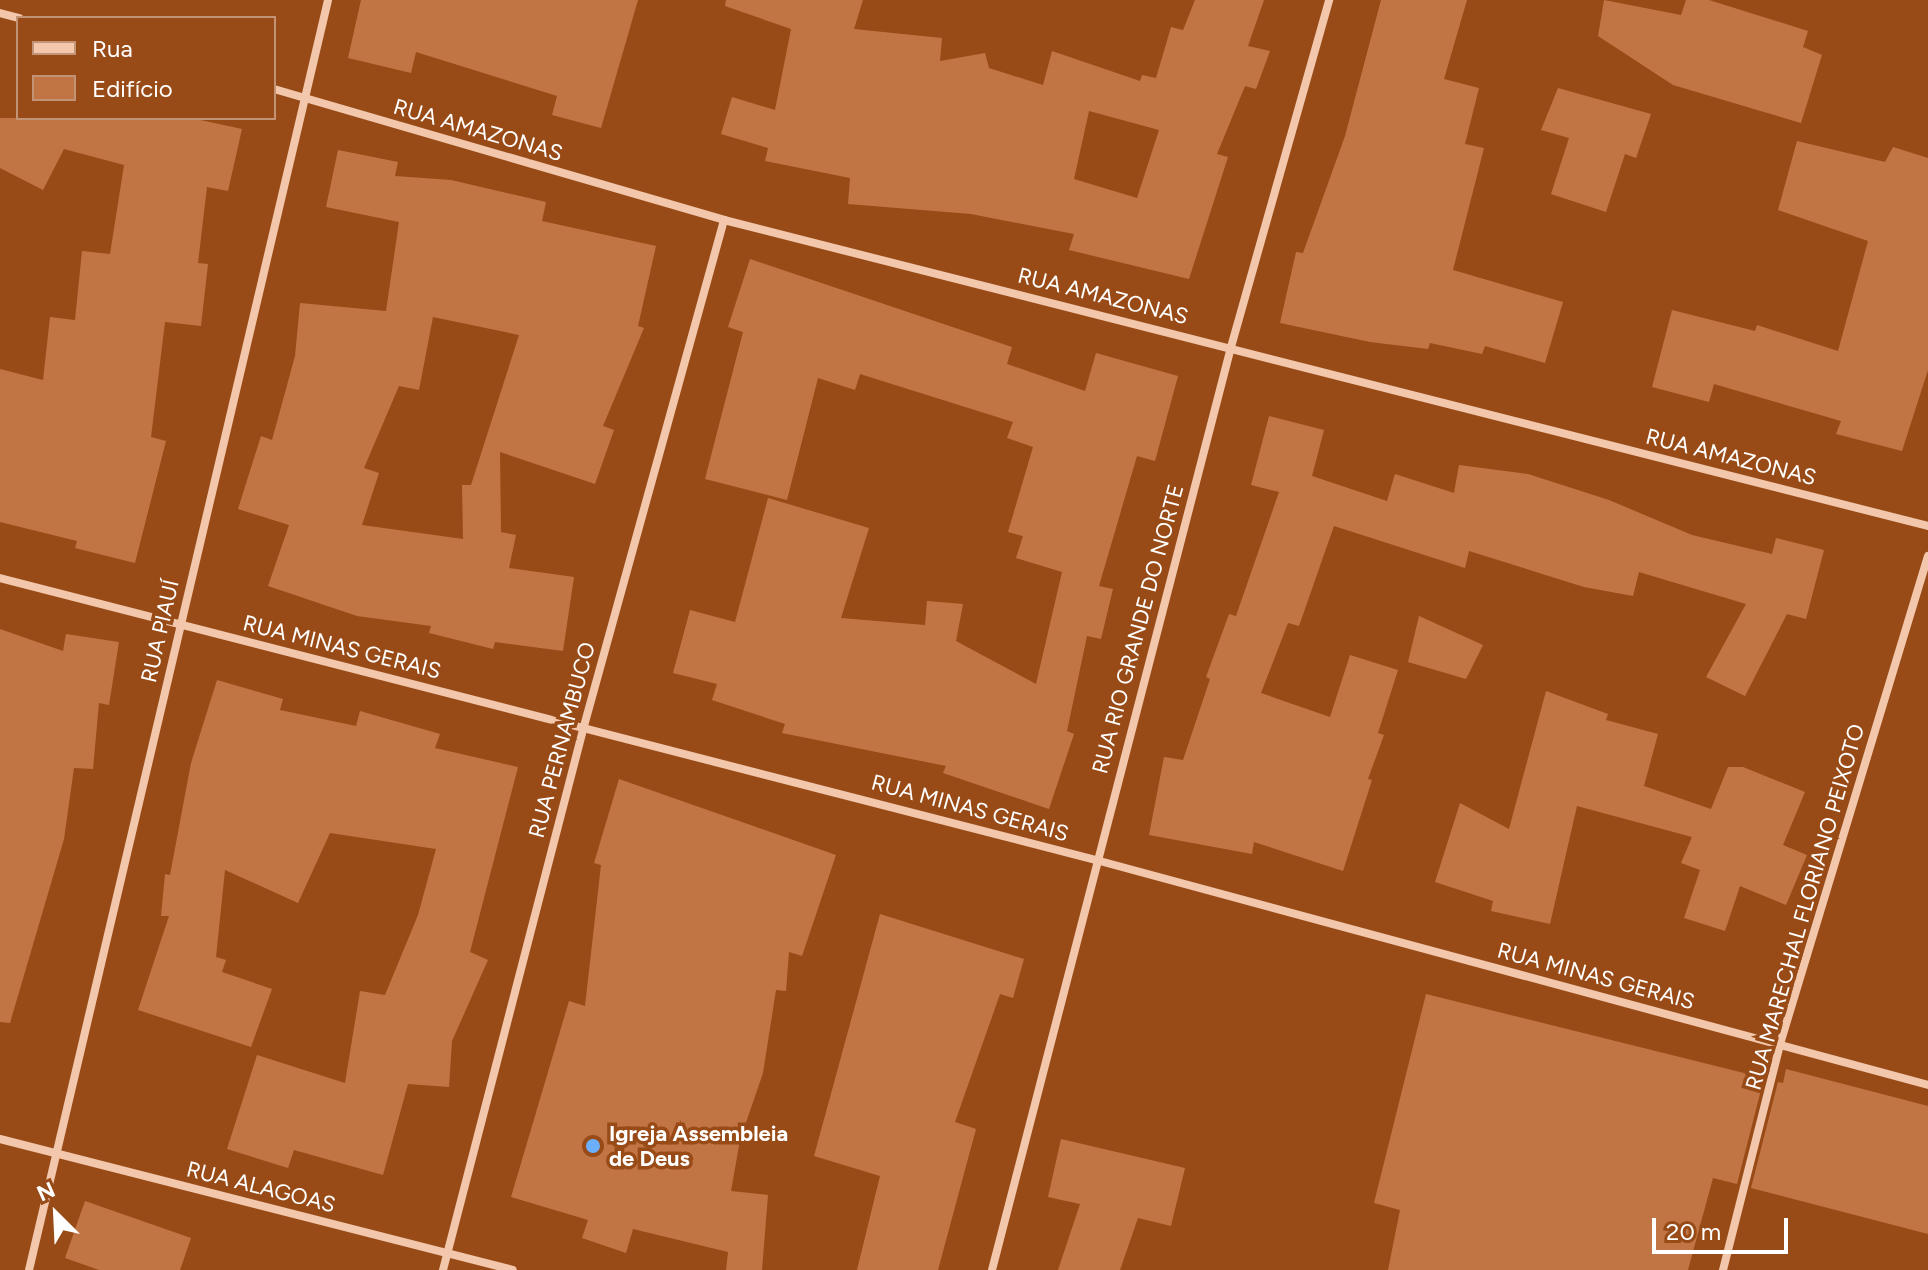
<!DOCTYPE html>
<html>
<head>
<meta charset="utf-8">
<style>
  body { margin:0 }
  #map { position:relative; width:1928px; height:1270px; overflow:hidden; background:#994b17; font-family:Figtree,sans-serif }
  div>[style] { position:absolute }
  .building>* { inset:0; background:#c27544 }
  .street>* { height:8px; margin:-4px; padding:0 4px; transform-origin:4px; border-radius:4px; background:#f2c7ac }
  .dots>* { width:22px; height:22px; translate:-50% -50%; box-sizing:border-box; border:4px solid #994b17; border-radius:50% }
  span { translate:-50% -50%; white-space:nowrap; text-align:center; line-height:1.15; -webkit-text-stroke:7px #994b17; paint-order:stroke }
  .street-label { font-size:22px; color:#fff }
  .poi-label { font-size:22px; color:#fff; font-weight:700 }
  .left { translate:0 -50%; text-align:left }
  .legend { position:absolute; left:16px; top:16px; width:260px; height:104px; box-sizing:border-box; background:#994b17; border:2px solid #c29374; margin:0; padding:10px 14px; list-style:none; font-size:24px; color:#fff }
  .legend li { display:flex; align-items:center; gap:16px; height:40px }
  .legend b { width:40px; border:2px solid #c29374 }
  .north { position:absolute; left:16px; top:1174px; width:80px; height:80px; -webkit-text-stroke:6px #994b17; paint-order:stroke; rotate:336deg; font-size:22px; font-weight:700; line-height:32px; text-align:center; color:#fff }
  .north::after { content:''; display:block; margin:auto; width:28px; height:36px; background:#fff; clip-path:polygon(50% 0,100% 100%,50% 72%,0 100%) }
  .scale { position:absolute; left:1652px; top:1218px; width:136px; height:36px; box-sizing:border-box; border:4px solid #fff; border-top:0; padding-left:10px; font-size:24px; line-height:28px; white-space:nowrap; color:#fff; -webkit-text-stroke:6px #994b17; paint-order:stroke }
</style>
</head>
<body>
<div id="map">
  <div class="building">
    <div style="clip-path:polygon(361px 0,638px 0,601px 128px,552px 115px,557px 96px,416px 52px,411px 73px,348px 58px)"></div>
    <div style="clip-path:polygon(evenodd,726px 0,863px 0,854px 29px,942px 38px,940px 61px,985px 53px,989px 68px,1043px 85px,1052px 51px,1140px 81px,1142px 75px,1156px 78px,1171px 27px,1183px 30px,1195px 0,1264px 0,1248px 46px,1270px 51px,1256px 89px,1245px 86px,1217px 154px,1228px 157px,1189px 279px,1069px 250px,1074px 234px,971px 214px,848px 204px,850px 178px,765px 161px,768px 148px,721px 134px,732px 97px,775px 110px,791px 29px,725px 6px,726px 0,1089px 111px,1159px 130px,1137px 198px,1074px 179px,1089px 111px)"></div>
    <div style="clip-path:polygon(1381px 0,1467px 0,1444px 79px,1479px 88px,1465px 144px,1484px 148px,1453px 270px,1563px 302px,1545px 363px,1485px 346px,1482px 354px,1430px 343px,1428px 349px,1370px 342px,1280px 323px,1296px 252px,1303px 253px,1345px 136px)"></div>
    <div style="clip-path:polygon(1604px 0,1681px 15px,1686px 0,1709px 0,1808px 31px,1803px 47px,1822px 55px,1801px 123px,1673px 85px,1598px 36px)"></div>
    <div style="clip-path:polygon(1558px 88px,1651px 114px,1636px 158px,1625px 154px,1606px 212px,1551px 194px,1569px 138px,1541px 130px)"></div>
    <div style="clip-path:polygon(0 118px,191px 118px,242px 129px,228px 191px,207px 187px,198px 263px,208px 264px,201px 326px,165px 322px,151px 437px,166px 441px,135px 563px,75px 548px,77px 541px,0 522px,0 369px,43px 380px,50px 317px,75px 320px,82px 251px,110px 254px,124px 165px,64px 149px,43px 190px,0 168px)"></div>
    <div style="clip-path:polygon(1797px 141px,1885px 162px,1893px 147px,1928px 158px,1928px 370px,1902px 451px,1836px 434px,1841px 421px,1714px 384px,1709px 402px,1652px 387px,1672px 310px,1755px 331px,1757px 325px,1838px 351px,1868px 241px,1778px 210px)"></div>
    <div style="clip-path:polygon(evenodd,338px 150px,398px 162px,395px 176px,451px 180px,546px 202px,542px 221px,656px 246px,638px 326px,644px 328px,603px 426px,614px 430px,595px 484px,500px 452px,501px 532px,516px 535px,509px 568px,574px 577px,563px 651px,495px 642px,493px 649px,429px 633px,431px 626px,357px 616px,268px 586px,289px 525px,238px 509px,261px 436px,272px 440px,295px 356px,300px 303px,386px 311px,399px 222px,326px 207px,338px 150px,433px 317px,519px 335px,471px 485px,462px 485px,463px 539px,362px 525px,379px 473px,364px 468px,399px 386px,419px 390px,433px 317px)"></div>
    <div style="clip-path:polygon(750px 259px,1012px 347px,1007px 364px,1085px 391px,1096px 353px,1178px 376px,1155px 461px,1137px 456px,1099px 586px,1113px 589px,1101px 639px,1087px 636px,1067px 731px,1074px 734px,1049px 809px,943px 773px,946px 766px,782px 733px,785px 724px,712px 700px,717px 684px,673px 673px,690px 610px,735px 622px,768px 498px,869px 528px,841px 618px,925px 625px,927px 601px,963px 604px,956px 641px,1036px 684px,1062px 572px,1016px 558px,1023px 536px,1008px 532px,1033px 447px,1007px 438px,1013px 422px,860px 374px,855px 390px,818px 378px,787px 500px,705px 479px,743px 332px,728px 327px)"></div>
    <div style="clip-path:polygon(1269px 416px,1324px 430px,1312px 476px,1387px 501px,1395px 474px,1454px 493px,1459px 465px,1528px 474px,1609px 500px,1692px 535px,1772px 554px,1776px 538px,1824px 550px,1806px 619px,1787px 614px,1745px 696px,1706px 677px,1746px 604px,1639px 572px,1633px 596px,1584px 587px,1469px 551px,1465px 568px,1334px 526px,1299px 626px,1288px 623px,1261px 693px,1330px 717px,1350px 655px,1398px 670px,1378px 733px,1384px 735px,1368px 779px,1372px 780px,1343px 871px,1254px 842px,1252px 854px,1149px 835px,1164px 757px,1183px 760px,1210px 679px,1206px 677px,1229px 614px,1236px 616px,1279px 492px,1251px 485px)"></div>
    <div style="clip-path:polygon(1419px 616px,1483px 645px,1466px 679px,1408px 662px)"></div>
    <div style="clip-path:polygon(0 629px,63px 651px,66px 634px,119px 642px,109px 705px,99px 703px,93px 769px,74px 768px,64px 839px,10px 1023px,0 1022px)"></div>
    <div style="clip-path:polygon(217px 680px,283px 699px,280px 710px,356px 726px,360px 711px,440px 734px,435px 748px,518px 767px,470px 952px,488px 960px,452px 1041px,449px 1087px,408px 1084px,383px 1175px,294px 1150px,288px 1168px,227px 1149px,257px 1055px,345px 1083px,360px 991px,385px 995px,418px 915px,436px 849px,330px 833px,298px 903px,225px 870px,216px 957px,226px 960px,222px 972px,272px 989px,251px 1047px,138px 1010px,169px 916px,161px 916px,165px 874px,170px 875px,191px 763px)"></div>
    <div style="clip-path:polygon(1546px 691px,1608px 714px,1606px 720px,1658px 734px,1644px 786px,1711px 809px,1728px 767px,1743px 767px,1805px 792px,1783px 845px,1807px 855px,1786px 905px,1740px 886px,1725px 931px,1684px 918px,1700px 870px,1681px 863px,1692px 837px,1577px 806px,1550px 924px,1491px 911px,1493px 901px,1435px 882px,1460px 803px,1509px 829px)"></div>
    <div style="clip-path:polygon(619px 779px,836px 855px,802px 956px,789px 952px,786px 991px,776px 990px,763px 1073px,740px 1140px,731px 1191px,768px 1195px,762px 1270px,726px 1270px,728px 1252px,633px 1229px,626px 1253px,582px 1238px,588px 1220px,511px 1197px,569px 1001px,585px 1006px,601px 865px,594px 863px)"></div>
    <div style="clip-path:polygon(880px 914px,1024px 959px,1013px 998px,1000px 994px,955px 1122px,976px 1129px,938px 1270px,857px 1270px,880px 1176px,814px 1156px)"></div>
    <div style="clip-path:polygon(1426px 994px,1764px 1078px,1737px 1184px,1713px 1178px,1688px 1270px,1388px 1270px,1400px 1210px,1374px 1203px)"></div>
    <div style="clip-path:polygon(1786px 1069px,1928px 1106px,1928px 1234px,1751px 1188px,1778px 1082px,1783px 1083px)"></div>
    <div style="clip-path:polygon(1061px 1139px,1185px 1168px,1171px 1226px,1138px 1218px,1120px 1270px,1058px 1270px,1080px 1204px,1048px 1197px)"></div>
    <div style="clip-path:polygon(85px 1201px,191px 1238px,180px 1270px,99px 1270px,65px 1258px)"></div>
  </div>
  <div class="street">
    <div style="left:0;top:13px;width:20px;rotate:15deg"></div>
    <div style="left:274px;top:89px;width:469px;rotate:16.2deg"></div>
    <div style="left:724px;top:220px;width:1242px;rotate:14.26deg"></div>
    <div style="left:0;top:578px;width:1132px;rotate:14.43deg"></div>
    <div style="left:1096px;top:860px;width:862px;rotate:15.13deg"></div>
    <div style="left:0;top:1139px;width:529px;rotate:14.32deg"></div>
    <div style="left:29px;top:1270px;width:1305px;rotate:-76.75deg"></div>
    <div style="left:443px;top:1270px;width:562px;rotate:-75.47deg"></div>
    <div style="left:584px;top:726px;width:525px;rotate:-74.53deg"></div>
    <div style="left:992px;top:1270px;width:953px;rotate:-75.48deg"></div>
    <div style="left:1231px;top:347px;width:361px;rotate:-74.2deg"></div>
    <div style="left:1723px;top:1270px;width:233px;rotate:-75.8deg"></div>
    <div style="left:1780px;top:1044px;width:510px;rotate:-73.13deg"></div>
  </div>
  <div class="dots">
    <div style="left:593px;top:1146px;background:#6cafff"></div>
  </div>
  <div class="street-label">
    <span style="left:478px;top:130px;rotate:16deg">RUA AMAZONAS</span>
    <span style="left:1103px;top:296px;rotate:14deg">RUA AMAZONAS</span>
    <span style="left:1731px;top:457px;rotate:14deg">RUA AMAZONAS</span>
    <span style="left:1138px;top:629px;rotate:-75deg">RUA RIO GRANDE DO NORTE</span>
    <span style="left:160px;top:631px;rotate:-77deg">RUA PIAUÍ</span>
    <span style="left:342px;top:647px;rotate:14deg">RUA MINAS GERAIS</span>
    <span style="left:562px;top:740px;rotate:-75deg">RUA PERNAMBUCO</span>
    <span style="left:970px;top:808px;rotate:15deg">RUA MINAS GERAIS</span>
    <span style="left:1805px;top:907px;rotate:-74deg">RUA MARECHAL FLORIANO PEIXOTO</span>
    <span style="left:1596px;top:976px;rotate:15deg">RUA MINAS GERAIS</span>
    <span style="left:261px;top:1187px;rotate:14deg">RUA ALAGOAS</span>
  </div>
  <div class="poi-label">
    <span class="left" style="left:609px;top:1146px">Igreja Assembleia<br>de Deus</span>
  </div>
  <ul class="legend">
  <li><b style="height:10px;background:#f2c7ac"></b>Rua</li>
  <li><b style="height:22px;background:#c27544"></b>Edifício</li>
  </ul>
  <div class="north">N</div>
  <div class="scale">20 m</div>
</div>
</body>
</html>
